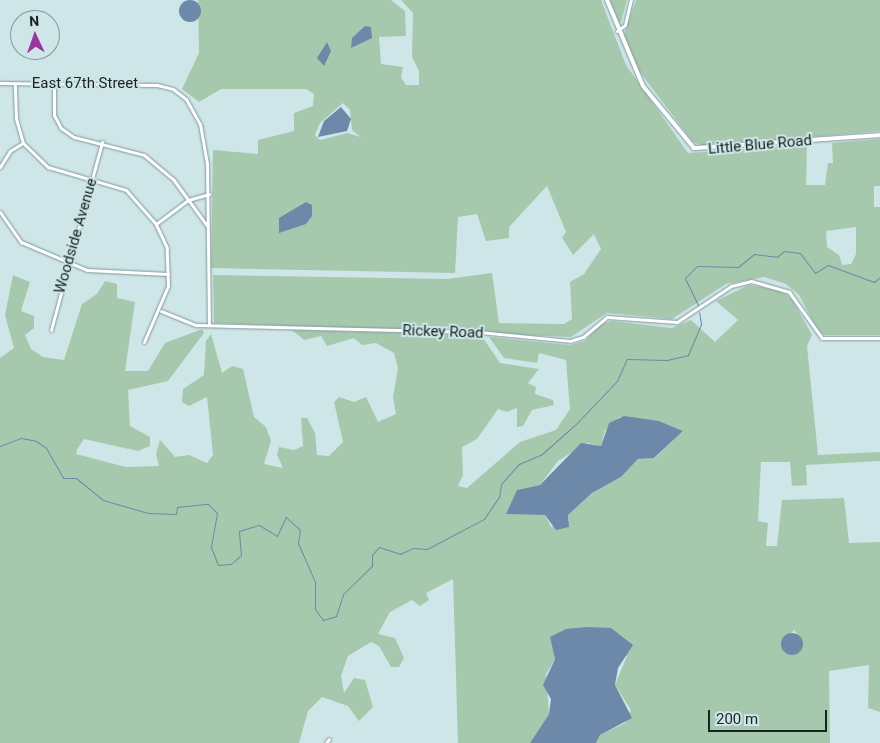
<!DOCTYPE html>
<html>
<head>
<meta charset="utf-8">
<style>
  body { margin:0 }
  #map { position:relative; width:880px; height:743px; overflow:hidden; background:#cee6e8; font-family:Roboto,sans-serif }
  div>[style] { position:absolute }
  .green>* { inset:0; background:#a6c9ae }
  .water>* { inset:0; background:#6c89aa }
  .round { border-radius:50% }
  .stream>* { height:1px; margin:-0.5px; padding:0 0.5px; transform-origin:0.5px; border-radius:0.5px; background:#6c89aa }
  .roads { filter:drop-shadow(0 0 1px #81989a) drop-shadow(0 0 1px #81989a) }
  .minor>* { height:3px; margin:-1.5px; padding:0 1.5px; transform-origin:1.5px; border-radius:1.5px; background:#fff }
  .tertiary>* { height:4px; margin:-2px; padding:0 2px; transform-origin:2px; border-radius:2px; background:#fff }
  span { translate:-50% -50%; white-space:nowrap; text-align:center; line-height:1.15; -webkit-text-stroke:4px #cee6e8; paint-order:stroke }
  .street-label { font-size:15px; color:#1a2323 }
  .north { position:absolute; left:10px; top:10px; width:50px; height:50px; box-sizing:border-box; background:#cee6e8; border:1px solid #869899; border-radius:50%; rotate:357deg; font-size:14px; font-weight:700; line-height:20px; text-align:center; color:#1a2323 }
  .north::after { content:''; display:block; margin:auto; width:18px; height:22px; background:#9a369d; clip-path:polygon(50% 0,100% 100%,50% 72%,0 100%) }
  .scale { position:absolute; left:708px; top:710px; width:119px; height:22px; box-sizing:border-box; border:2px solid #1a2323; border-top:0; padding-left:6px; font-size:15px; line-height:18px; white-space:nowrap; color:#1a2323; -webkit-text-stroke:4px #cee6e8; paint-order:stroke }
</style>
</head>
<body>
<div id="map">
  <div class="green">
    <div style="clip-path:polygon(evenodd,198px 0,391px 0,405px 11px,406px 36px,379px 37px,381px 64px,403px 67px,401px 77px,406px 85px,419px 85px,419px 71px,412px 57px,413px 13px,401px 0,601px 0,626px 65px,688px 153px,807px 145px,806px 185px,825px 185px,828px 163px,833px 163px,832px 143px,880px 139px,880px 186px,874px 186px,874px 207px,880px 207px,880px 335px,825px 335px,818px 331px,799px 295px,786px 284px,764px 277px,726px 284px,672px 319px,607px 313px,571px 337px,214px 323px,213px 275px,447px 279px,492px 273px,499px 323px,564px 324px,572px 319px,570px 282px,584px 274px,601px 249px,594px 234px,573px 255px,562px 238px,566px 232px,547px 186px,509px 227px,509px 238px,486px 241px,477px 214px,458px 217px,455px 273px,211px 268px,213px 150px,258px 154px,258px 140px,294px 131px,294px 113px,313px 106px,314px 94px,306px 89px,221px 89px,199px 102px,182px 89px,199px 53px,198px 0,343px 103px,350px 110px,352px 130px,361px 137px,347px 133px,320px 140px,315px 135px,320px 123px,343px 103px,198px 0,856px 227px,856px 254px,851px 264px,842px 265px,839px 255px,827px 247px,826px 231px,856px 227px)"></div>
    <div style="clip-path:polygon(610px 0,627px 0,621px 22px,618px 22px)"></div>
    <div style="clip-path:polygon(636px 0,880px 0,880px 131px,703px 146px,693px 142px,636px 67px,624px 34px)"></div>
    <div style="clip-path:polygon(evenodd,13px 275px,30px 282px,21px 311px,34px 316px,34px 328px,25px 335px,31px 349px,43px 357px,64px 360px,82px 304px,97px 294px,105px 281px,117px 284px,117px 298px,135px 302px,125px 371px,148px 371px,165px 343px,202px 329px,204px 333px,168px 381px,128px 390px,130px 426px,150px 437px,150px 446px,138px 451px,84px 439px,78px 448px,76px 454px,126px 467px,159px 466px,156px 454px,160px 440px,175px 457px,189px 455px,207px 463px,213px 455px,207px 397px,189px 406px,182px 402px,183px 389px,204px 375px,206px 341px,211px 334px,222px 373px,232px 366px,243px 369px,254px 417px,266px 427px,271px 441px,264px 464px,283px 468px,277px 455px,279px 447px,294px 450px,303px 446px,301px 418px,307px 418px,315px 433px,317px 455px,329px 456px,343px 442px,334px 402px,339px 397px,354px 402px,366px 397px,378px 422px,396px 414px,393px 397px,398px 368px,394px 353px,376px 343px,362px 345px,354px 338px,327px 346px,321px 336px,304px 340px,292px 330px,481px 335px,500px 363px,539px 369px,528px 383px,536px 387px,535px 394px,553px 400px,554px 405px,532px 410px,523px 426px,517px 427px,517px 408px,507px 412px,498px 409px,477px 439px,462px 447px,463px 475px,458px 486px,467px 488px,520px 442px,556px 430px,570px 409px,566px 360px,539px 353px,537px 363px,504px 358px,489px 337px,570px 345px,585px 341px,600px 325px,611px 321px,672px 328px,691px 320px,715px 342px,738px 320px,716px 301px,749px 285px,779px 290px,792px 299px,812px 335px,807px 346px,818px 455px,880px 452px,880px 461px,806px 465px,807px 485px,792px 486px,790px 462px,761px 462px,758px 521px,768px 523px,766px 546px,777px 546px,782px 500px,844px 498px,849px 543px,880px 542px,880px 712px,868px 708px,869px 665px,829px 671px,830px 743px,596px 743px,600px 735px,625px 723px,631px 710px,615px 685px,627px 656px,554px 646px,555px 659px,546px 674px,549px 714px,530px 743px,458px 743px,453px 579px,426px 593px,429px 600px,420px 606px,412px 600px,390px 612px,378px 634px,395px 638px,404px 658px,399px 667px,391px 667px,379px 646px,371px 642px,348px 656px,341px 676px,344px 693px,354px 678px,365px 680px,373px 707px,359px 721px,348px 706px,322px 697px,308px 711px,299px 743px,0 743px,0 358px,14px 348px,5px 315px,13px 275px,619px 417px,659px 421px,683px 431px,655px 458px,638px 459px,621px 477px,592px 493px,568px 515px,569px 521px,551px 527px,545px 515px,517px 490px,540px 485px,558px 461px,587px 443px,601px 446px,605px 430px,619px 417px,13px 275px,794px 630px,800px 637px,800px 652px,781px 644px,794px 630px)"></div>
  </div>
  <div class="water">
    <div class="round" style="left:179px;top:0;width:22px;height:22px"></div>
    <div style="clip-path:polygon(365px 26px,371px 27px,372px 38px,351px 48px,352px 38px)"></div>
    <div style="clip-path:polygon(327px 42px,331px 51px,324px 66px,317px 58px)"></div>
    <div style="clip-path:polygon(341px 107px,351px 119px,347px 131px,318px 137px,324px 121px)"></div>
    <div style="clip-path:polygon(306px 202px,312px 205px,312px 216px,306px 224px,279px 233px,279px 218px)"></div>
    <div style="clip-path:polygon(624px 416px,659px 421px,683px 431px,654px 458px,638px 459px,621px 477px,592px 493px,568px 515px,569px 527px,556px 530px,545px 515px,506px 514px,517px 490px,540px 485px,581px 443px,601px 446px,609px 423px)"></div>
    <div style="clip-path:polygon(587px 627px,611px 628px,633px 645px,618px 668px,615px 685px,632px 718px,600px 735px,596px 743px,530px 743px,549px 714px,551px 699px,543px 685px,555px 659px,550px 637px,566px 629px)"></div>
    <div class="round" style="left:781px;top:633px;width:22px;height:22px"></div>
  </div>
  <div class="stream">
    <div style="left:698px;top:305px;width:30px;rotate:-116deg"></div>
    <div style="left:685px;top:278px;width:17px;rotate:-45deg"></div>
    <div style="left:697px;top:266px;width:41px;rotate:1.4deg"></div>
    <div style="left:738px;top:267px;width:21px;rotate:-39deg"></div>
    <div style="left:754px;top:254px;width:23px;rotate:7deg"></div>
    <div style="left:777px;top:257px;width:9px;rotate:-41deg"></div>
    <div style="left:784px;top:251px;width:16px;rotate:7deg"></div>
    <div style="left:800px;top:253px;width:25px;rotate:53deg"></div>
    <div style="left:815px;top:273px;width:15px;rotate:-32deg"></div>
    <div style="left:828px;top:265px;width:49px;rotate:20.3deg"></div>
    <div style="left:874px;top:282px;width:8px;rotate:-40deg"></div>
    <div style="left:0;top:446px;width:22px;rotate:-21deg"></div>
    <div style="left:21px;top:438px;width:15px;rotate:11deg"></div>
    <div style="left:36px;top:441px;width:12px;rotate:35deg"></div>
    <div style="left:46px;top:448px;width:34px;rotate:60deg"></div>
    <div style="left:63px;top:478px;width:13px"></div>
    <div style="left:76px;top:478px;width:35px;rotate:39deg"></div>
    <div style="left:103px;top:500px;width:47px;rotate:16.1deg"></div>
    <div style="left:148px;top:513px;width:28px;rotate:2deg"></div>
    <div style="left:176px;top:514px;width:7px;rotate:-82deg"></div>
    <div style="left:177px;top:507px;width:31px;rotate:-6deg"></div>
    <div style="left:208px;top:504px;width:13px;rotate:45deg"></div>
    <div style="left:217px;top:513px;width:35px;rotate:100deg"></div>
    <div style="left:211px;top:547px;width:19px;rotate:69deg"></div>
    <div style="left:218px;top:565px;width:13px;rotate:-4deg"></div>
    <div style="left:231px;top:564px;width:13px;rotate:-42deg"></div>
    <div style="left:241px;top:555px;width:24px;rotate:-95deg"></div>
    <div style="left:239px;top:531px;width:21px;rotate:-17deg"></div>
    <div style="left:259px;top:525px;width:21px;rotate:31deg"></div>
    <div style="left:277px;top:536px;width:21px;rotate:-65deg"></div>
    <div style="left:286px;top:517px;width:19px;rotate:43deg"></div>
    <div style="left:300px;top:530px;width:13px;rotate:99deg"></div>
    <div style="left:298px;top:543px;width:43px;rotate:66.4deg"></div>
    <div style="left:315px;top:582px;width:27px;rotate:90deg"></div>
    <div style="left:315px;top:609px;width:14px;rotate:54deg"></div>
    <div style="left:323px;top:620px;width:14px;rotate:-17deg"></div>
    <div style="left:336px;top:616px;width:23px;rotate:-72deg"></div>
    <div style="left:343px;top:594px;width:40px;rotate:-44deg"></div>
    <div style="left:372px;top:566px;width:11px;rotate:-90deg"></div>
    <div style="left:372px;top:555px;width:11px;rotate:-49deg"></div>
    <div style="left:379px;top:547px;width:22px;rotate:18deg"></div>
    <div style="left:400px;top:554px;width:14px;rotate:-25deg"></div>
    <div style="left:413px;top:548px;width:14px;rotate:4deg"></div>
    <div style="left:427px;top:549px;width:64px;rotate:-27.8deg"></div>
    <div style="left:484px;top:519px;width:27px;rotate:-56deg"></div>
    <div style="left:499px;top:497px;width:13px;rotate:-81deg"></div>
    <div style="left:501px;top:484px;width:27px;rotate:-48deg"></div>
    <div style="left:519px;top:464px;width:25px;rotate:-23deg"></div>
    <div style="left:542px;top:454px;width:45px;rotate:-41.4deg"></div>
    <div style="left:576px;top:424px;width:59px;rotate:-46.4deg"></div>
    <div style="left:617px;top:381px;width:24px;rotate:-66deg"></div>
    <div style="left:627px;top:359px;width:40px;rotate:1.4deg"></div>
    <div style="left:667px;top:360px;width:22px;rotate:-13deg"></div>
    <div style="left:688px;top:355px;width:34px;rotate:-67deg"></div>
    <div style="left:701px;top:324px;width:12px;rotate:-99deg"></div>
  </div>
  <div class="roads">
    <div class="minor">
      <div style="left:617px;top:31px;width:10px;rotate:-37deg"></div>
      <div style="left:625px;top:25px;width:26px;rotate:-77deg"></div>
      <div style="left:0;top:83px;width:157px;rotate:0.7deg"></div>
      <div style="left:157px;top:85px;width:16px;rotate:14deg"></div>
      <div style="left:173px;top:89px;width:16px;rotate:38deg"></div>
      <div style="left:186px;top:99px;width:29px;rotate:61deg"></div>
      <div style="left:200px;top:124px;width:40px;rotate:80deg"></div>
      <div style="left:207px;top:163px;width:162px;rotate:89.3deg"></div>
      <div style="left:54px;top:84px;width:31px;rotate:90deg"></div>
      <div style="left:54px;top:115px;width:15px;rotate:62deg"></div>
      <div style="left:61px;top:128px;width:16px;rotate:35deg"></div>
      <div style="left:74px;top:137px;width:72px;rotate:14.4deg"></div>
      <div style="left:144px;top:155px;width:38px;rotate:40deg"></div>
      <div style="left:173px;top:179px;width:59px;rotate:53.9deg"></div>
      <div style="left:23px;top:143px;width:35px;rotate:44deg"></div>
      <div style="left:48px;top:167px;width:81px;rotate:16.4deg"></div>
      <div style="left:126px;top:190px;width:45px;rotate:48.6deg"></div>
      <div style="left:0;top:167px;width:19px;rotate:-58deg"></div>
      <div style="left:10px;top:151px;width:15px;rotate:-32deg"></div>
      <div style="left:23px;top:143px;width:26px;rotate:-106deg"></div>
      <div style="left:16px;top:118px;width:34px;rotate:-92deg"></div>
      <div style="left:0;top:212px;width:37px;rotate:55deg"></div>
      <div style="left:21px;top:242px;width:72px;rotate:23deg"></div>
      <div style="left:87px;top:270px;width:81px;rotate:2.8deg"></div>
      <div style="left:161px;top:311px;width:38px;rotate:22deg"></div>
      <div style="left:196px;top:325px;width:283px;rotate:1.4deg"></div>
      <div style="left:479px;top:332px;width:91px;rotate:5.6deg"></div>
      <div style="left:570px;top:341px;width:14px;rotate:-17deg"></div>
      <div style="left:583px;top:337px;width:31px;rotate:-40deg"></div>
      <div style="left:607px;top:317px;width:70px;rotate:4.1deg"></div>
      <div style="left:677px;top:322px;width:65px;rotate:-33.7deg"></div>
      <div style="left:731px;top:286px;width:21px;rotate:-14deg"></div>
      <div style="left:751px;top:281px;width:40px;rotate:16deg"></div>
      <div style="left:789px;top:292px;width:57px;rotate:54.3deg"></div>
      <div style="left:822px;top:338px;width:58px"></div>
      <div style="left:51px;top:330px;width:195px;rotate:-74.8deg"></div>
      <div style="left:144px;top:342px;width:61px;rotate:-66.8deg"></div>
      <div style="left:168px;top:286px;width:38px;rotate:-92deg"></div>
      <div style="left:167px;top:248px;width:26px;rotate:-115deg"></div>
      <div style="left:156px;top:224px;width:40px;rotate:-37deg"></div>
      <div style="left:188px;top:200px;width:22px;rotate:-16deg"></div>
      <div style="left:326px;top:743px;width:5px;rotate:-53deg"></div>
    </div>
    <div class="tertiary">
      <div style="left:607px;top:0;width:93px;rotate:67.3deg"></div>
      <div style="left:643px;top:86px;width:80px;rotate:50.6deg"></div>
      <div style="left:694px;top:148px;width:186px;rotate:-4deg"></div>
    </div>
  </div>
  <div class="street-label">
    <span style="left:85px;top:84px">East 67th Street</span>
    <span style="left:760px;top:145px;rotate:-5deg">Little Blue Road</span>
    <span style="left:76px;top:236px;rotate:-74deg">Woodside Avenue</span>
    <span style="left:443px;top:332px;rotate:2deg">Rickey Road</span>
  </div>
  <div class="north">N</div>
  <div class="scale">200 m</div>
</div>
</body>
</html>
